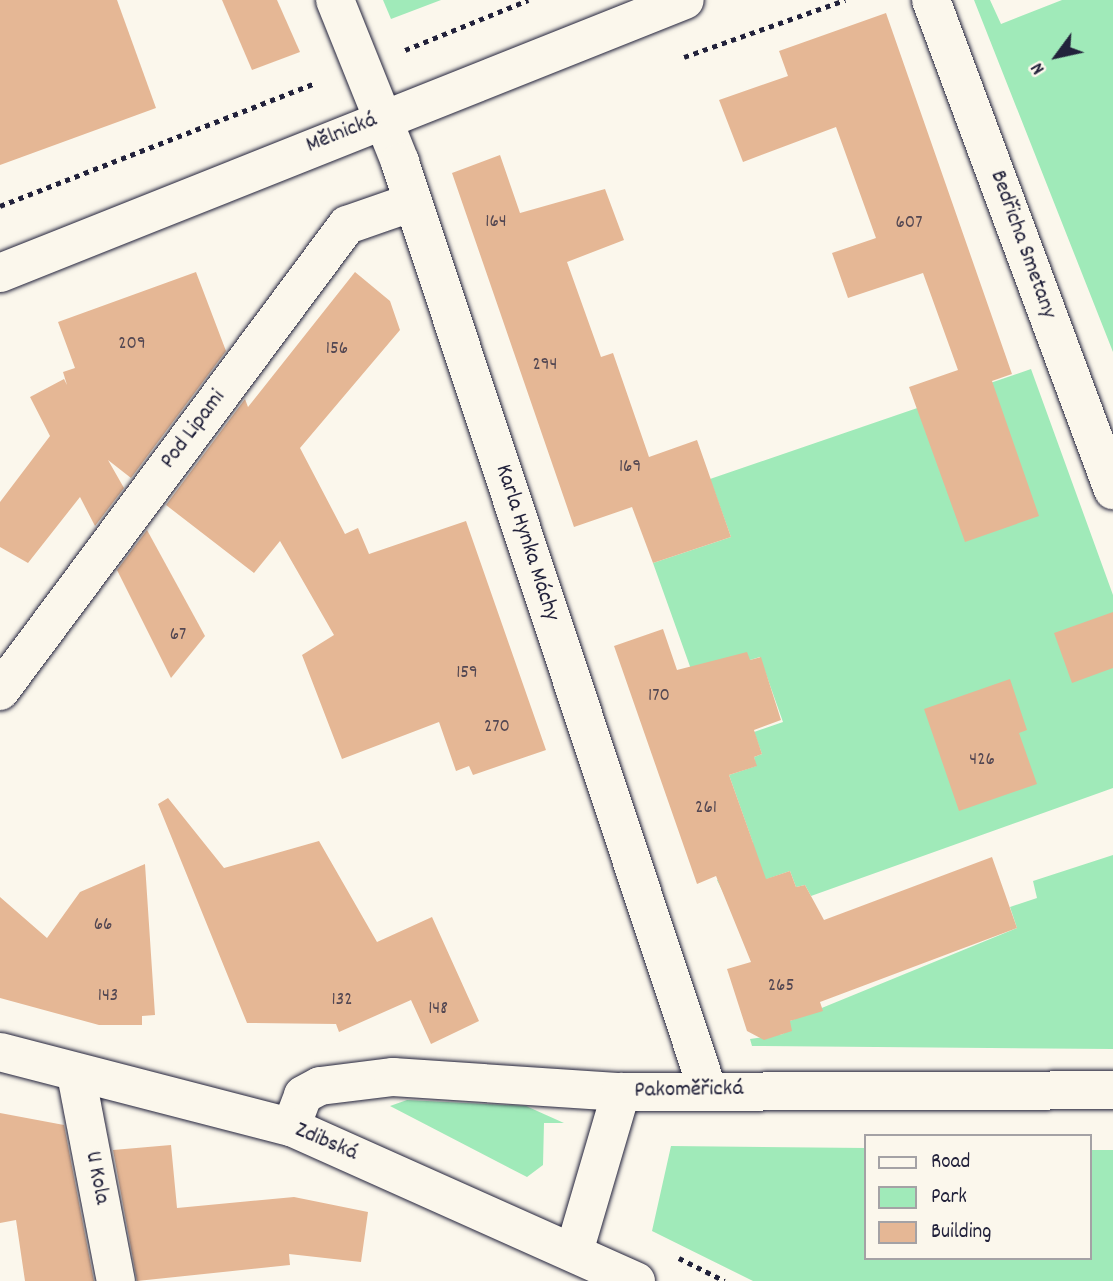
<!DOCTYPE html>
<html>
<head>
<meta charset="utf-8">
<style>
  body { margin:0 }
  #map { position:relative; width:1113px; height:1281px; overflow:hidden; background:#fbf7ec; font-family:Dekko,sans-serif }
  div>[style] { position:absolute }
  .green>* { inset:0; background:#a0eab9 }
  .building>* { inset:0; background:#e5b795 }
  .path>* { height:4.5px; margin-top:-2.25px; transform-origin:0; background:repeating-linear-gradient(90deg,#22223b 0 5px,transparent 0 10px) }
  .roads { filter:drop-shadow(0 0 2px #22223b) drop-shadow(0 0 2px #22223b) }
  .minor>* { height:38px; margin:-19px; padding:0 19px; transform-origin:19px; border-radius:19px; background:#fbf7ec }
  .secondary>* { height:38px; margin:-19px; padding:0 19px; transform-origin:19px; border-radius:19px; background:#fbf7ec }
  span { translate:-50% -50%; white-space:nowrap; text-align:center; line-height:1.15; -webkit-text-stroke:6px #fbf7ec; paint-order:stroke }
  .number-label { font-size:19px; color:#534752 }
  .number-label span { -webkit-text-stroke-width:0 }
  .street-label { font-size:23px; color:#22223b }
  .legend { position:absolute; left:864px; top:1134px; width:228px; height:126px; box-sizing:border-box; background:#fbf7ec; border:2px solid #a4a2a5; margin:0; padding:9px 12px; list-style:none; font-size:21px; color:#22223b }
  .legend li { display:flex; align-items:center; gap:14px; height:35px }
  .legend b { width:35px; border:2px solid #a4a2a5 }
  .north { position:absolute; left:1022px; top:21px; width:70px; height:70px; -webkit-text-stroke:5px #fbf7ec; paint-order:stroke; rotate:237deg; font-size:19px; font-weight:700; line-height:28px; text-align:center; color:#22223b }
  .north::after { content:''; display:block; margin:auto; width:24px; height:32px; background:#22223b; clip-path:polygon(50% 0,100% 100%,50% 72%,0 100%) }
</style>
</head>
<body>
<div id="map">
  <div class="green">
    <div style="clip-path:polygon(383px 0,441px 0,391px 19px)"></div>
    <div style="clip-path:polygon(974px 0,990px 0,1001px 24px,1062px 0,1113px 0,1113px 352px)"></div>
    <div style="clip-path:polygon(1031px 369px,1113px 595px,1113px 788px,811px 896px,805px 885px,796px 887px,790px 871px,724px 894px,717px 880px,744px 866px,738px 848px,753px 843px,729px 775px,756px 766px,754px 757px,762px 754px,754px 732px,783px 722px,760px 657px,750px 660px,712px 728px,653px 563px,731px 537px,710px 479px)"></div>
    <div style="clip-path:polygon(1113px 855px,1113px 1049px,752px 1046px,750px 1039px,783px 1034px,790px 1021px,1017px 928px,1010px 907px,1037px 898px,1033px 881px)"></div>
    <div style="clip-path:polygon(407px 1100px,526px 1106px,564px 1123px,544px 1123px,543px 1165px,527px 1177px,390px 1106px)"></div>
    <div style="clip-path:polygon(671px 1146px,866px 1148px,866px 1258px,1090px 1258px,1090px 1150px,1113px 1150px,1113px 1281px,753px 1281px,652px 1231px)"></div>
  </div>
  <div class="building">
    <div style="clip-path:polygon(0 0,117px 0,156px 108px,0 165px)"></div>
    <div style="clip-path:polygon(222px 0,277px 0,300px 52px,252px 70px)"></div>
    <div style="clip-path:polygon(886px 13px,1012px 374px,992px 381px,1039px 516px,965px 542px,909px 387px,958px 370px,923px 273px,848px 298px,832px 253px,876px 238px,836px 127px,743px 162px,719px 100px,788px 76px,779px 51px)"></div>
    <div style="clip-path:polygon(500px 155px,520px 213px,605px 189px,624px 240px,567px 262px,601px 357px,613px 353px,649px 457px,697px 440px,731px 537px,653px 563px,632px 507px,574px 527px,452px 173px)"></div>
    <div style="clip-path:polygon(196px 272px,226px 351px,131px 478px,108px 460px,124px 488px,95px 526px,80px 497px,28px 563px,0 547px,0 502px,50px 436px,30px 397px,64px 379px,67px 385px,63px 372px,75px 368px,58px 322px)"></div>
    <div style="clip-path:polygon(355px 272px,390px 301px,400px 330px,300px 448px,345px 534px,358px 528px,369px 554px,466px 521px,546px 750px,473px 775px,469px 766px,456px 771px,439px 722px,342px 759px,302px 655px,334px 635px,280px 541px,254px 573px,166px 505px,245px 399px,248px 407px)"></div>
    <div style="clip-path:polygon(147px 530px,205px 636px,171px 678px,117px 570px)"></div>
    <div style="clip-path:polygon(1113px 612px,1113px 668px,1072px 683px,1054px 633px)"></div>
    <div style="clip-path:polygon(663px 629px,677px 670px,747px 652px,750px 660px,761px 657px,781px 720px,754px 730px,762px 754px,754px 757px,757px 766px,729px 775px,766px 879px,790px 871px,796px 887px,805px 885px,824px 920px,992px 857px,1017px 928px,820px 1002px,823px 1011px,790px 1021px,792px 1031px,764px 1040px,747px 1031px,727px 969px,751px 962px,716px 876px,697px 884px,614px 646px)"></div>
    <div style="clip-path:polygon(1010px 679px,1027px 730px,1019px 733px,1037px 784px,959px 811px,924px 709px)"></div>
    <div style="clip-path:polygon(168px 798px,224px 868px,319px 841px,377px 942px,432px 917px,479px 1021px,431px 1044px,411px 1000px,339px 1032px,336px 1024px,247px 1023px,158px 804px)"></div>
    <div style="clip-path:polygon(145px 864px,155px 1015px,142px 1016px,142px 1025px,99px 1025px,0 998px,0 897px,47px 938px,80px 892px)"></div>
    <div style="clip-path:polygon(0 1113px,64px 1125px,94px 1281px,25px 1281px,16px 1220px,0 1223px)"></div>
    <div style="clip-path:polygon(171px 1145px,177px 1208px,294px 1197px,368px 1212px,361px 1262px,289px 1254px,290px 1265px,137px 1281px,113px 1150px)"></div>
  </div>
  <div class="path">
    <div style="left:405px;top:50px;width:133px;rotate:-22.1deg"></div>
    <div style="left:684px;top:57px;width:171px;rotate:-19.5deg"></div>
    <div style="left:0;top:206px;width:338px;rotate:-21.3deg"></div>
    <div style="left:679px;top:1258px;width:51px;rotate:26.6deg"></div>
  </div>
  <div class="roads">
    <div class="minor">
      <div style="left:335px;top:0;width:175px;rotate:68.1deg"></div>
      <div style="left:400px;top:162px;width:979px;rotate:71.66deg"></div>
      <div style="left:931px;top:0;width:523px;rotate:69.62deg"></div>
      <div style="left:0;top:691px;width:581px;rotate:-53.33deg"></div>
      <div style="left:347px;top:225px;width:70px;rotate:-19.2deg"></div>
      <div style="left:76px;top:1074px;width:211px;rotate:79.1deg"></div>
      <div style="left:291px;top:1127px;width:34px;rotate:-69deg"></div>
      <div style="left:303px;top:1095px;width:19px;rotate:-28deg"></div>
      <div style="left:320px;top:1086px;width:74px;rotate:-7deg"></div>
      <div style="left:393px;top:1077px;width:228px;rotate:3.8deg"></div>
      <div style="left:621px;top:1092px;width:492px;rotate:-0.2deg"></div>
      <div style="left:574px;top:1252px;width:167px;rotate:-73.6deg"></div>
    </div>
    <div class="secondary">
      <div style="left:0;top:273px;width:737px;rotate:-21.73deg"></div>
      <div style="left:0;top:1052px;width:301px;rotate:14.5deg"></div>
      <div style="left:291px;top:1127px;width:378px;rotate:24.1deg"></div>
    </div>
  </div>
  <div class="number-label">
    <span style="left:496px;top:223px">164</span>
    <span style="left:909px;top:224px">607</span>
    <span style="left:132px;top:345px">209</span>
    <span style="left:337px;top:350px">156</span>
    <span style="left:545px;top:366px">294</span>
    <span style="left:630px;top:468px">169</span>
    <span style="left:178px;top:636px">67</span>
    <span style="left:467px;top:674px">159</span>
    <span style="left:659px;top:697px">170</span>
    <span style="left:497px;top:728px">270</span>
    <span style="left:982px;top:761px">426</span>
    <span style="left:706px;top:809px">261</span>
    <span style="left:103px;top:926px">66</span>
    <span style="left:781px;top:987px">265</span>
    <span style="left:108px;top:997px">143</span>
    <span style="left:342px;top:1001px">132</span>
    <span style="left:438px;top:1010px">148</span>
  </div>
  <div class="street-label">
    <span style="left:342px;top:134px;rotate:-22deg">Mělnická</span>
    <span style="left:1022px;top:245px;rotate:70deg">Bedřicha Smetany</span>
    <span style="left:194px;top:430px;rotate:-53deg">Pod Lipami</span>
    <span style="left:526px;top:543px;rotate:72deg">Karla Hynka Máchy</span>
    <span style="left:689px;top:1091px;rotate:-1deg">Pakoměřická</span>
    <span style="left:326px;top:1143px;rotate:23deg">Zdibská</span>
    <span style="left:96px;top:1178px;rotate:79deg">U Kola</span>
  </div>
  <ul class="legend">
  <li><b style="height:9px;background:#fbf7ec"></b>Road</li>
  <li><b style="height:19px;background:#a0eab9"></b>Park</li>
  <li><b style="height:19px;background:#e5b795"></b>Building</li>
  </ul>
  <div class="north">N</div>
</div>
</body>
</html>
